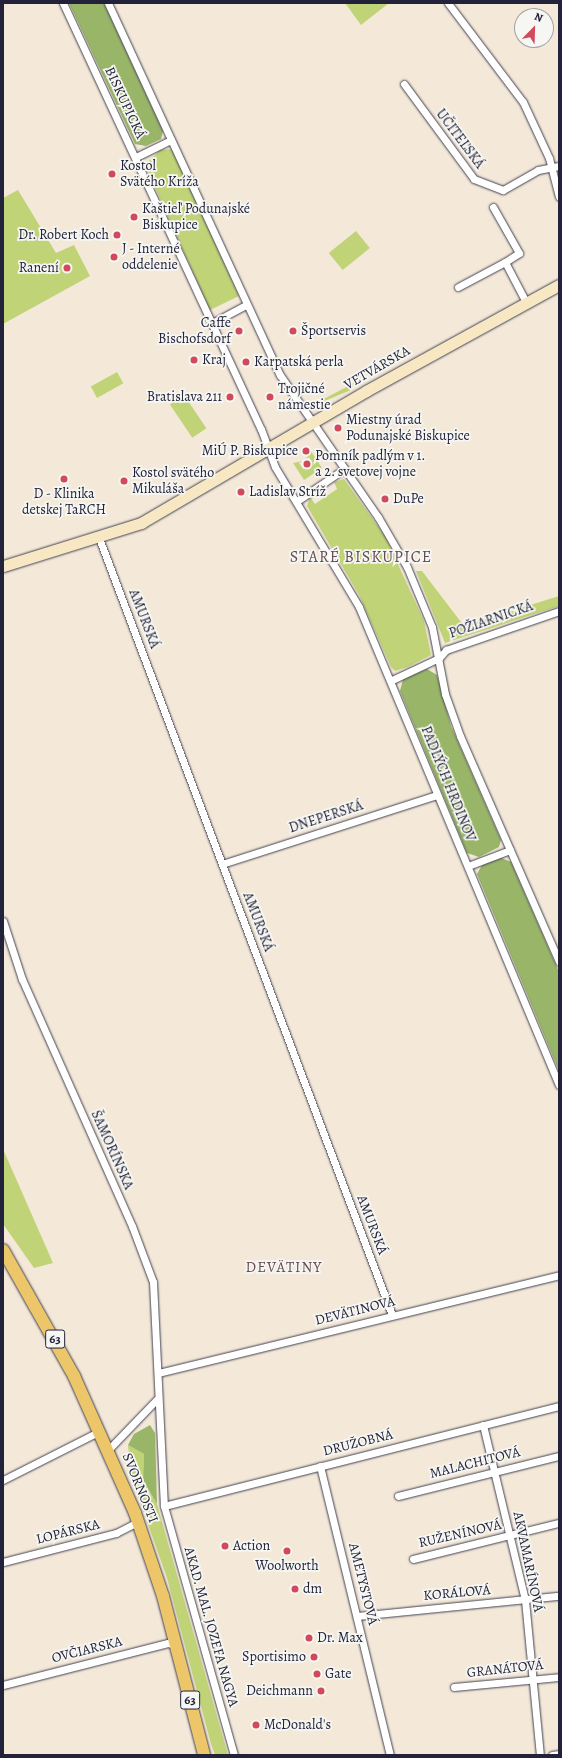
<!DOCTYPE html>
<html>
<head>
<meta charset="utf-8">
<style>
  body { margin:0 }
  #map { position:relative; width:562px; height:1758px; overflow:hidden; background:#f4e9d8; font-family:Alegreya,serif }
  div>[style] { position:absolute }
  .green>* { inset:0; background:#c0d377; transform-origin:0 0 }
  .forest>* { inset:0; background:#98b568 }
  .roads { filter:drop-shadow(0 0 1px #424053) drop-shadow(0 0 1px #424053) }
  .street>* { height:7px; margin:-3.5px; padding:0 3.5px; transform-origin:3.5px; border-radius:3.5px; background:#fff }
  .secondary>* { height:11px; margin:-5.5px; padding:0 5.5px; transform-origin:5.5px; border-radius:5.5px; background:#f7e8c3 }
  .primary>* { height:12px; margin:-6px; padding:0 6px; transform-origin:6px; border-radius:6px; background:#ecc669 }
  .dots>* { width:11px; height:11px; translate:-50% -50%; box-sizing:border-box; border:2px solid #f6f6f2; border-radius:50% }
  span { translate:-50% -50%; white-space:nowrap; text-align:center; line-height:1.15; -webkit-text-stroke:3.5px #f6f6f2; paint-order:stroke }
  .shield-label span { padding:1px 3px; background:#f6f6f2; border:1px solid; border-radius:3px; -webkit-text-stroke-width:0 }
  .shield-label { font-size:13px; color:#22223b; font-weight:700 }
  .street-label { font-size:14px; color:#22223b }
  .poi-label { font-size:14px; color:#22223b }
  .left { translate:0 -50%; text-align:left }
  .right { translate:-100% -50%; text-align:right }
  .neighbourhood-label { font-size:15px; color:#654b53; letter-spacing:1px }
  .quarter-label { font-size:16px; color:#654b53; letter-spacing:1px }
  .frame { position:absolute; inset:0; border:4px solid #22223b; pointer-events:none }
  .north { position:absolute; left:514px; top:8px; width:40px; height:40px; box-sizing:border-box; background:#f6f6f2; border:1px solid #a1a1a9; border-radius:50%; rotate:23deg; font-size:11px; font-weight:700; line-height:16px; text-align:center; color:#22223b }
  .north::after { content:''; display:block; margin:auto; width:14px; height:18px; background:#d1495b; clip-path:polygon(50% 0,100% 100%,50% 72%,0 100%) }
</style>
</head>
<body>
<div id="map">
  <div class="green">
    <div style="clip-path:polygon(345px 3px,389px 3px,361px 25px)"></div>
    <div style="clip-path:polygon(172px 149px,239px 296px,210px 310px,145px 165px,160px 150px)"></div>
    <div style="clip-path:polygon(18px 190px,56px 253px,74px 245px,90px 276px,3px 324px,3px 198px)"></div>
    <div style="left:356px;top:231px;width:22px;height:35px;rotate:51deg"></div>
    <div style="left:117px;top:372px;width:13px;height:30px;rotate:61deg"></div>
    <div style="clip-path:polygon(354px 383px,351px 390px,315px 405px,316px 403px)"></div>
    <div style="left:184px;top:395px;width:40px;height:17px;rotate:56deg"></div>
    <div style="clip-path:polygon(311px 451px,322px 468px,304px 480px,293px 463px,303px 461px,299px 463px,303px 469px,312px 463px,309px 457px,305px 460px)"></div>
    <div style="clip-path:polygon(344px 479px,385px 536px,424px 621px,431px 655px,408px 667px,395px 671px,391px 667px,359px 595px,307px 506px,310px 497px,315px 504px,337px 489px,334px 482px)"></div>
    <div style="clip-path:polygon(416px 571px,422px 571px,464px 626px,559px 596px,559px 606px,445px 643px)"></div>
    <div style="clip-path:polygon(3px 1149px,53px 1263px,34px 1268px,3px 1224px)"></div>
    <div style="clip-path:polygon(128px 1445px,144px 1454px,143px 1480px,157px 1504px,228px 1755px,215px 1755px,211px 1744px,167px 1578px,131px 1476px)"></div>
  </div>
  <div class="forest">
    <div style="clip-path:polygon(69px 3px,104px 3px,163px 131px,161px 139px,146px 146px,135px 144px)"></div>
    <div style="clip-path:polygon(427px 669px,437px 675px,451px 726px,501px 840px,499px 847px,479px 857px,467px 853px,400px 691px,403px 679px)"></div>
    <div style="clip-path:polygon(499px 857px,511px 862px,559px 972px,559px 1071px,477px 874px,482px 865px)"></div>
    <div style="clip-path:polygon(150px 1425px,155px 1433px,157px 1504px,143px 1480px,144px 1454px,128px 1445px,134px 1434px)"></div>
  </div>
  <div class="roads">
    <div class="street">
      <div style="left:63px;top:3px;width:470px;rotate:65.1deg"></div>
      <div style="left:261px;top:429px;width:40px;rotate:69.8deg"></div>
      <div style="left:275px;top:467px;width:163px;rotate:59deg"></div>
      <div style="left:359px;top:607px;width:518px;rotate:67.3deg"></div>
      <div style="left:108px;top:3px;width:410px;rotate:65.2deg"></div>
      <div style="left:280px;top:375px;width:173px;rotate:55.4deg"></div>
      <div style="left:378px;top:517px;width:58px;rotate:59.9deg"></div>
      <div style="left:407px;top:567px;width:65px;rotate:67.4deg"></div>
      <div style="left:432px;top:627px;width:68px;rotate:79deg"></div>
      <div style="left:445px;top:694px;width:45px;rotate:70.3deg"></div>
      <div style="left:460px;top:736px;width:247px;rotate:66.3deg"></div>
      <div style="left:448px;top:3px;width:124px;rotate:52.9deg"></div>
      <div style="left:523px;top:102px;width:62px;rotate:65.1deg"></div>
      <div style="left:549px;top:158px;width:40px;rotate:75.6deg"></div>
      <div style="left:404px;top:84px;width:118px;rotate:53.6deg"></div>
      <div style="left:474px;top:179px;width:31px;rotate:21deg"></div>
      <div style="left:503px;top:190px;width:40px;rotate:-29.7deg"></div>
      <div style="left:538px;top:170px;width:21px;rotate:-11deg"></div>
      <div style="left:136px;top:157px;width:39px;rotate:-26deg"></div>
      <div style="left:493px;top:207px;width:53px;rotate:60.5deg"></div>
      <div style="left:519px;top:253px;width:17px;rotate:147deg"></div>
      <div style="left:458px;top:287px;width:53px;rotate:-28deg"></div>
      <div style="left:505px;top:262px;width:47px;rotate:62.4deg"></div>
      <div style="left:212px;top:323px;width:38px;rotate:-28deg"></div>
      <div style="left:297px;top:501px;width:57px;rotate:-34.2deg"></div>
      <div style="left:99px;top:538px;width:830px;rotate:69.34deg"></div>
      <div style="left:392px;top:680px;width:52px;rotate:-25.1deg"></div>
      <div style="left:439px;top:658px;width:11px;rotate:-49deg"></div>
      <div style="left:446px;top:650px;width:120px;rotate:-19deg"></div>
      <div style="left:222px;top:864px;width:226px;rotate:-17.8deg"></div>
      <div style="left:468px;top:866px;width:45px;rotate:-20.9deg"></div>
      <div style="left:3px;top:921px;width:61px;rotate:71.9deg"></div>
      <div style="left:22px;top:979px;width:270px;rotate:66deg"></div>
      <div style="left:132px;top:1226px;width:60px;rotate:69.4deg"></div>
      <div style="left:153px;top:1282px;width:224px;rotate:87.2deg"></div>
      <div style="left:164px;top:1506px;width:259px;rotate:74.3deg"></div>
      <div style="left:158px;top:1373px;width:413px;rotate:-13.7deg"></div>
      <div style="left:483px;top:1425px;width:180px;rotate:76.5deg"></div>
      <div style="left:525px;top:1600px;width:156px;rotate:84.5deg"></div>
      <div style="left:108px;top:1450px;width:72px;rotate:-46.1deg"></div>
      <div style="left:320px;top:1466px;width:297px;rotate:76.4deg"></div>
      <div style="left:3px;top:1480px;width:109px;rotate:-26.8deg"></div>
      <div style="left:398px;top:1496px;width:166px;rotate:-14deg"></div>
      <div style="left:164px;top:1506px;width:407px;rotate:-14.2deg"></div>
      <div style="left:413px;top:1559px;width:150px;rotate:-13.9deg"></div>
      <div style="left:3px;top:1562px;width:117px;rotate:-14.4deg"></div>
      <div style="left:116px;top:1533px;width:25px;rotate:-27deg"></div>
      <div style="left:357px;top:1616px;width:203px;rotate:-5.7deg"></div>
      <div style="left:3px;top:1685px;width:170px;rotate:-14.3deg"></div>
      <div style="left:168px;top:1643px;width:9px;rotate:18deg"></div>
      <div style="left:454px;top:1687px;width:105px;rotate:-5.4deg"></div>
      <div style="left:552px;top:1755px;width:7px;rotate:-8deg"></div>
    </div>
    <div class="secondary">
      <div style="left:3px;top:566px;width:145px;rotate:-17.3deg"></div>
      <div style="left:141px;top:523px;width:261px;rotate:-30.4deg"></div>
      <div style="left:366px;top:391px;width:220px;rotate:-28.8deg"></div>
    </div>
    <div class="primary">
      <div style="left:3px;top:1250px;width:145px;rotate:60.6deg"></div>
      <div style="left:74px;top:1376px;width:150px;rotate:66deg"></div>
      <div style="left:135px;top:1513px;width:88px;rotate:71.4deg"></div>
      <div style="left:163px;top:1596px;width:164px;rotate:75.5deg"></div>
    </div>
  </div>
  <div class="dots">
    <div style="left:112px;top:174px;background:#d1495b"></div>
    <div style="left:134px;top:217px;background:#d1495b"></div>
    <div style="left:117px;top:235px;background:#d1495b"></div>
    <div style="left:114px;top:257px;background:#d1495b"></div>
    <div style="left:67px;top:268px;background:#d1495b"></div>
    <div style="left:239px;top:331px;background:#d1495b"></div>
    <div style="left:293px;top:331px;background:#d1495b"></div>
    <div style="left:194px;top:360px;background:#d1495b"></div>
    <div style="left:246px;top:362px;background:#d1495b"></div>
    <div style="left:230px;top:397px;background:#d1495b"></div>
    <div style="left:270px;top:397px;background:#d1495b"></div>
    <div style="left:338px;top:428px;background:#d1495b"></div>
    <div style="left:306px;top:451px;background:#d1495b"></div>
    <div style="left:307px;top:464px;background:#d1495b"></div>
    <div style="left:64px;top:479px;background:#d1495b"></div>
    <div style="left:124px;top:481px;background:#d1495b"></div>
    <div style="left:241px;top:492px;background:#d1495b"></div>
    <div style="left:385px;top:499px;background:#d1495b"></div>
    <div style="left:225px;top:1546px;background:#d1495b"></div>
    <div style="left:287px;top:1551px;background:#d1495b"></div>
    <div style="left:295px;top:1589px;background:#d1495b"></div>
    <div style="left:309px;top:1638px;background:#d1495b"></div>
    <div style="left:314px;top:1657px;background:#d1495b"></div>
    <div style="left:317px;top:1674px;background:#d1495b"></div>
    <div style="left:321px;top:1691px;background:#d1495b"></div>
    <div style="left:256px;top:1725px;background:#d1495b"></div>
  </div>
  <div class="shield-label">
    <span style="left:55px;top:1339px">63</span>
    <span style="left:190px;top:1700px">63</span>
  </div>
  <div class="street-label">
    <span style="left:125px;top:103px;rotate:65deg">BISKUPICKÁ</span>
    <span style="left:460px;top:139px;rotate:53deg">UČITEĽSKÁ</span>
    <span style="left:377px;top:368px;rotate:-30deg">VETVÁRSKA</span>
    <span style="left:144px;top:619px;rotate:69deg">AMURSKÁ</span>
    <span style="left:491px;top:620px;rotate:-19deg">POŽIARNICKÁ</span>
    <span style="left:448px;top:784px;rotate:68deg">PADLÝCH HRDINOV</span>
    <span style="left:326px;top:817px;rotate:-18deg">DNEPERSKÁ</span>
    <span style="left:258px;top:922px;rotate:69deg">AMURSKÁ</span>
    <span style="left:112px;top:1150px;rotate:66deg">ŠAMORÍNSKA</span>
    <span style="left:372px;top:1225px;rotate:69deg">AMURSKÁ</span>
    <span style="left:355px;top:1311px;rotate:-14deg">DEVÄTINOVÁ</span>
    <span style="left:358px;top:1443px;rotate:-14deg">DRUŽOBNÁ</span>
    <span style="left:475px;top:1463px;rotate:-14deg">MALACHITOVÁ</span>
    <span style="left:140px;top:1488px;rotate:68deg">SVORNOSTI</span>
    <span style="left:68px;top:1532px;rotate:-14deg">LOPÁRSKA</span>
    <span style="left:460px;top:1534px;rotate:-13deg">RUŽENÍNOVÁ</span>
    <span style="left:528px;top:1562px;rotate:78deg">AKVAMARÍNOVÁ</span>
    <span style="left:363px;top:1584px;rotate:76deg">AMETYSTOVÁ</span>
    <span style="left:457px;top:1593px;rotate:-5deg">KORÁLOVÁ</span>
    <span style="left:211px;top:1627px;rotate:74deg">AKAD. MAL. JOZEFA NAGYA</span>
    <span style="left:87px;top:1650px;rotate:-14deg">OVČIARSKA</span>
    <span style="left:505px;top:1669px;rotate:-6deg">GRANÁTOVÁ</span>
  </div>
  <div class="poi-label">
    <span class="left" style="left:120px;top:174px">Kostol<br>Svätého Kríža</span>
    <span class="left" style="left:142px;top:217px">Kaštieľ Podunajské<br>Biskupice</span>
    <span class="right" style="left:109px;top:235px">Dr. Robert Koch</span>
    <span class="left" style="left:122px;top:257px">J - Interné<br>oddelenie</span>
    <span class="right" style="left:59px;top:268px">Ranení</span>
    <span class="right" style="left:231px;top:331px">Caffe<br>Bischofsdorf</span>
    <span class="left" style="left:301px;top:331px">Športservis</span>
    <span class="left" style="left:202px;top:360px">Kraj</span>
    <span class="left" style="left:254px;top:362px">Karpatská perla</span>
    <span class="left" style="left:278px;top:397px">Trojičné<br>námestie</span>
    <span class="right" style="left:222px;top:397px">Bratislava 211</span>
    <span class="left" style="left:346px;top:428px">Miestny úrad<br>Podunajské Biskupice</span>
    <span class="right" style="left:298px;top:451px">MiÚ P. Biskupice</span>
    <span class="left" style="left:315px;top:464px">Pomník padlým v 1.<br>a 2. svetovej vojne</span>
    <span class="left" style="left:132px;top:481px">Kostol svätého<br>Mikuláša</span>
    <span class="left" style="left:249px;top:492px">Ladislav Stríž</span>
    <span style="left:64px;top:502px">D - Klinika<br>detskej TaRCH</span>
    <span class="left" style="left:393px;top:499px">DuPe</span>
    <span class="left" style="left:233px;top:1546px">Action</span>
    <span style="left:287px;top:1566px">Woolworth</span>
    <span class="left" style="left:303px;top:1589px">dm</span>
    <span class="left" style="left:317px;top:1638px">Dr. Max</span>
    <span class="right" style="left:306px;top:1657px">Sportisimo</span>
    <span class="left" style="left:325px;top:1674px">Gate</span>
    <span class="right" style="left:313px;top:1691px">Deichmann</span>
    <span class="left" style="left:264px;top:1725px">McDonald's</span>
  </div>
  <div class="neighbourhood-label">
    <span style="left:284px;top:1268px">DEVÄTINY</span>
  </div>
  <div class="quarter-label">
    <span style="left:361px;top:557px">STARÉ BISKUPICE</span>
  </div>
  <div class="frame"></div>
  <div class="north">N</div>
</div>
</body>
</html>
